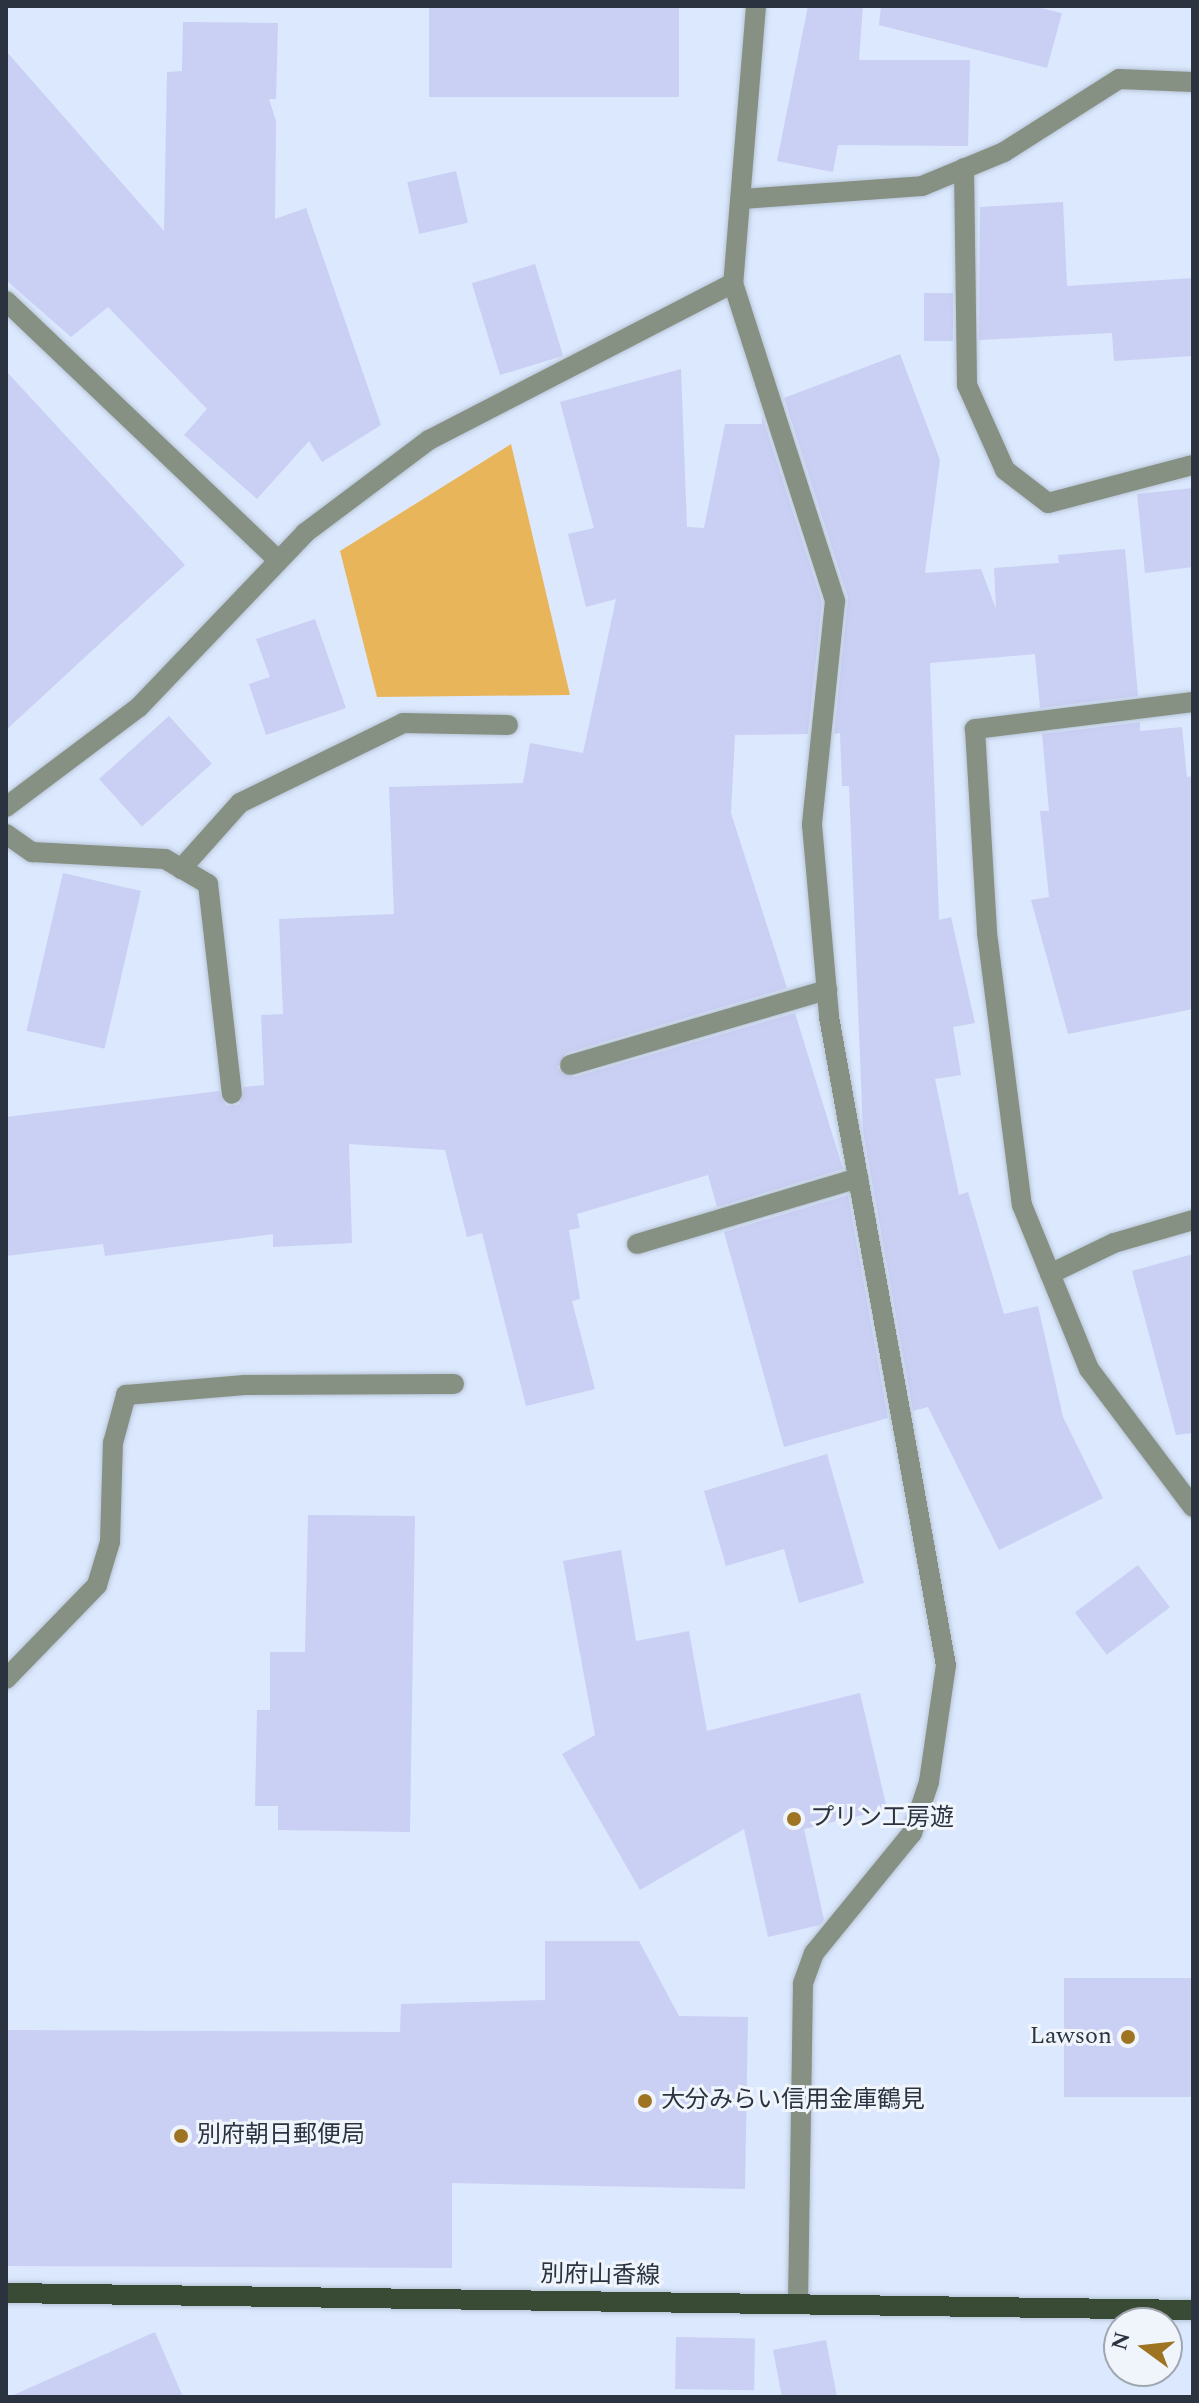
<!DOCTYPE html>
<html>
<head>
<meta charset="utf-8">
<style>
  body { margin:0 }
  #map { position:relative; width:1199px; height:2403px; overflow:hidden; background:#dbe8fd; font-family:Spectral,"Noto Sans JP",serif }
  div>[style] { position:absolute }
  .green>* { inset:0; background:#e9b55a }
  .building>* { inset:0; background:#cacff4; transform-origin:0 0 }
  .roads { filter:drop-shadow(0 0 2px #b8c4d7) drop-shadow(0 0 2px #b8c4d7) }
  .minor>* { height:20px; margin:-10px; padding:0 10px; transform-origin:10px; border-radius:10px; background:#869183 }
  .major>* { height:20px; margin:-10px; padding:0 10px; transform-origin:10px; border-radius:10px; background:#394b34 }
  .dots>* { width:22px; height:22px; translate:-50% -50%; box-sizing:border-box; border:4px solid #f0f5fc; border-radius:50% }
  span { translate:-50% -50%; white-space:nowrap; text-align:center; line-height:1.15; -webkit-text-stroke:6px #f0f5fc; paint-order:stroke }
  .poi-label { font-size:24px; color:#2b3340 }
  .left { translate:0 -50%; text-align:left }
  .right { translate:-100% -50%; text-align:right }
  .street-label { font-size:24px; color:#2b3340 }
  .frame { position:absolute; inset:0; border:8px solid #2b3340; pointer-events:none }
  .north { position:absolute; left:1103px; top:2307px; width:80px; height:80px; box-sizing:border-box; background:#f0f5fc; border:2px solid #a1a7b1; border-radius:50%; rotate:285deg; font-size:22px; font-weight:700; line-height:32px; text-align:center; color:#2b3340 }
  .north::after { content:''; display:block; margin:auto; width:28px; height:36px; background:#9e7423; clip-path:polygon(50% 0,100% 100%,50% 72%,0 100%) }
</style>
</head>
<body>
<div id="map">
  <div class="green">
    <div style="clip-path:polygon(511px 444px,570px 695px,377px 697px,340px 551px)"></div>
  </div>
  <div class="building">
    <div style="left:429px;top:6px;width:250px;height:91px"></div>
    <div style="clip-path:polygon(808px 6px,863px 6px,859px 60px,970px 60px,968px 146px,838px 145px,833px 172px,777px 161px)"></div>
    <div style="clip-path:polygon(881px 6px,1031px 6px,1062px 13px,1047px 68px,879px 25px)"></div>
    <div style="clip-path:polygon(183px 22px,278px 23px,276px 99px,269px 99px,276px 121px,275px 219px,306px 208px,381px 425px,322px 462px,309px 441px,257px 499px,184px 435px,207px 409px,108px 307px,71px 337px,6px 280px,6px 51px,164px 231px,167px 72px,182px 71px)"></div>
    <div style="left:456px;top:171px;width:53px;height:50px;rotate:77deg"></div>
    <div style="clip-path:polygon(1063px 202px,1067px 286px,1193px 278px,1193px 356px,1114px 361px,1112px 333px,979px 340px,980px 207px)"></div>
    <div style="left:535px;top:264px;width:96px;height:66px;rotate:73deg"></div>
    <div style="left:953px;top:293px;width:48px;height:29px;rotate:90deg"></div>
    <div style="clip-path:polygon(900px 354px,940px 460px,925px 573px,981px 569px,996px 609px,994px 568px,1059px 563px,1058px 555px,1125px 549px,1138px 696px,1040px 708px,1035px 654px,930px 663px,939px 920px,951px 917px,975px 1023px,953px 1027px,961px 1075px,935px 1079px,959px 1195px,968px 1192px,1004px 1314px,1038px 1306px,1063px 1417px,1103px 1498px,999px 1550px,928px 1407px,913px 1411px,863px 1131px,849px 786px,842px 786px,840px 733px,834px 734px,848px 598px,784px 398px)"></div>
    <div style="clip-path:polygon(681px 369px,687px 527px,704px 528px,725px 424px,762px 424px,762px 416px,822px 602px,808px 734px,735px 735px,731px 813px,787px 988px,566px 1053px,557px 1068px,574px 1077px,795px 1013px,843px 1169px,717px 1207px,708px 1175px,577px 1214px,580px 1228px,569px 1230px,580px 1299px,572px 1301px,595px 1389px,526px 1406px,482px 1233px,467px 1237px,445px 1150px,349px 1144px,352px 1243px,273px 1247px,273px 1234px,105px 1256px,103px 1244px,6px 1256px,6px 1117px,219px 1091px,226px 1106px,239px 1105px,244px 1087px,264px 1085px,261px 1015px,283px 1014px,279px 919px,394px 914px,389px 787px,523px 783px,530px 743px,583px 753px,616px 599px,586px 607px,568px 534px,594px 528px,560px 402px)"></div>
    <div style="clip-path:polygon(6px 371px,185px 565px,6px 730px)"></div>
    <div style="clip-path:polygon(1193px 488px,1193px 567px,1145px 573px,1137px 494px)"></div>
    <div style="clip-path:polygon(315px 619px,346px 708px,266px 735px,249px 684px,270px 677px,256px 639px)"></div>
    <div style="left:169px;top:716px;width:64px;height:94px;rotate:48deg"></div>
    <div style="clip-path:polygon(1140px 722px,1140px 731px,1182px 727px,1187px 777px,1193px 776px,1193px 1009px,1068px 1034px,1031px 900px,1049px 897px,1040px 811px,1049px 811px,1042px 734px)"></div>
    <div style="left:63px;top:873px;width:80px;height:162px;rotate:13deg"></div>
    <div style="clip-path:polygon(848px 1195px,888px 1418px,784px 1447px,724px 1232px)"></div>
    <div style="clip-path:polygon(1193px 1254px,1193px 1433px,1176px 1435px,1132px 1271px)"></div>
    <div style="clip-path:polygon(827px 1454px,864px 1583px,799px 1603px,784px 1549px,726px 1566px,704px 1491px)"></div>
    <div style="clip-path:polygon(308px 1515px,415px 1516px,410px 1832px,278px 1830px,278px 1806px,255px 1806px,257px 1710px,270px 1710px,270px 1652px,305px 1652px)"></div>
    <div style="clip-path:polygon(621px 1550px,636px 1641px,689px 1631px,707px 1731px,860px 1693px,887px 1809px,804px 1829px,824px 1920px,820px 1925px,768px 1937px,744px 1829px,640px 1890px,562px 1754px,595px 1735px,563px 1561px)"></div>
    <div style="left:1138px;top:1565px;width:53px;height:79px;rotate:53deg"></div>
    <div style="clip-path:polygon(545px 1941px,639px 1941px,679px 2016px,748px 2017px,745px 2189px,452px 2183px,452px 2268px,6px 2266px,6px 2030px,400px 2032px,401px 2004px,545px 2000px)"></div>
    <div style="left:1064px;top:1978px;width:129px;height:119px"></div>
    <div style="clip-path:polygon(155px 2332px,183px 2397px,9px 2397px)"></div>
    <div style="left:676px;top:2337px;width:79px;height:52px;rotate:1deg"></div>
    <div style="clip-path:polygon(826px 2340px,837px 2397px,782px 2397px,773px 2350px)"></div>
  </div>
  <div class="roads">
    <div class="minor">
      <div style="left:756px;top:6px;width:278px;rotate:94.7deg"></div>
      <div style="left:733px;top:283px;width:334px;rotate:72.2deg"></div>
      <div style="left:835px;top:601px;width:225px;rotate:95.9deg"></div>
      <div style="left:812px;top:825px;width:193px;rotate:84.9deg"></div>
      <div style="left:829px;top:1017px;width:658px;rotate:79.77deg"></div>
      <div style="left:946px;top:1665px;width:118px;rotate:98.3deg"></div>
      <div style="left:929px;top:1782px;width:54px;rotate:108.4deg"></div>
      <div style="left:912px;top:1833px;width:155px;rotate:129.2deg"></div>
      <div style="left:814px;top:1953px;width:33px;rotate:110deg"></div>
      <div style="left:803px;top:1984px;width:320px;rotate:90.9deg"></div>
      <div style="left:964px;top:168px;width:217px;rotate:89.2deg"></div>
      <div style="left:967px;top:385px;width:93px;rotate:65.9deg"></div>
      <div style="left:1005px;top:470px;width:54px;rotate:37.5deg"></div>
      <div style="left:1048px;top:503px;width:150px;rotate:-14.7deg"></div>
      <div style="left:742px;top:199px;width:180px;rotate:-4.1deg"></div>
      <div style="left:922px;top:186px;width:89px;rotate:-22.5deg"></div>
      <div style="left:1004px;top:152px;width:136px;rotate:-32.4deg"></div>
      <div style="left:1119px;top:79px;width:74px;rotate:2.3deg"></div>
      <div style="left:6px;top:301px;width:376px;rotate:43.6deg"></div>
      <div style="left:1193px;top:702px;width:220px;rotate:172.9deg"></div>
      <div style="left:975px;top:729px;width:204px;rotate:86.6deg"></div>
      <div style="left:987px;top:933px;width:274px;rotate:82.7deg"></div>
      <div style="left:1022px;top:1205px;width:177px;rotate:67.8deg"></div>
      <div style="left:1089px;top:1369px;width:173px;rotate:53deg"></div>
      <div style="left:6px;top:807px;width:166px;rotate:-36.9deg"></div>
      <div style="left:139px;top:707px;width:240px;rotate:-46.3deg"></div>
      <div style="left:305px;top:533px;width:155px;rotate:-36.9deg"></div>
      <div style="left:429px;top:440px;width:342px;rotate:-27.3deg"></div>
      <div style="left:6px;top:834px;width:32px;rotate:35deg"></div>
      <div style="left:32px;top:852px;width:133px;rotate:3deg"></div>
      <div style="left:165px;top:859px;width:50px;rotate:30.2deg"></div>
      <div style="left:208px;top:884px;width:211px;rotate:83.5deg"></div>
      <div style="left:181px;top:869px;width:89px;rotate:-48.2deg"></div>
      <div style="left:240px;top:803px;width:182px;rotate:-26.1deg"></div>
      <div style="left:403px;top:723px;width:105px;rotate:1.1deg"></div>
      <div style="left:570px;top:1065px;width:268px;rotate:-16.3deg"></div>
      <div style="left:637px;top:1244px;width:231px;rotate:-16.6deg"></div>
      <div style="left:1050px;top:1274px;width:71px;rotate:-25.8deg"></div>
      <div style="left:1114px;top:1243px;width:82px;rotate:-16.2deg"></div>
      <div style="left:6px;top:1679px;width:131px;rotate:-45.9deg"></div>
      <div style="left:97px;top:1585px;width:45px;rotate:-73.2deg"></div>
      <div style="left:110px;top:1542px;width:99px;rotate:-88.3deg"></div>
      <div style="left:113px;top:1443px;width:50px;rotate:-74.8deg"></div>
      <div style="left:126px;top:1395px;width:119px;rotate:-4.8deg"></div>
      <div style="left:245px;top:1385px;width:209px;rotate:-0.3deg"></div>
    </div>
    <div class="major">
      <div style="left:6px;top:2293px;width:1187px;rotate:0.82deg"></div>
    </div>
  </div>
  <div class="dots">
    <div style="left:794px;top:1819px;background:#9e7423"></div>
    <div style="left:1128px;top:2037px;background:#9e7423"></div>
    <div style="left:645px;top:2101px;background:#9e7423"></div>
    <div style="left:181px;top:2136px;background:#9e7423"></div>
  </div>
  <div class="poi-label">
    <span class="left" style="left:810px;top:1819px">プリン工房遊</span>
    <span class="right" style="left:1112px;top:2037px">Lawson</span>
    <span class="left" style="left:661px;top:2101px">大分みらい信用金庫鶴見</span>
    <span class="left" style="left:197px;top:2136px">別府朝日郵便局</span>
  </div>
  <div class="street-label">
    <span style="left:600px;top:2276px;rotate:1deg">別府山香線</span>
  </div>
  <div class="frame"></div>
  <div class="north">N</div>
</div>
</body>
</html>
